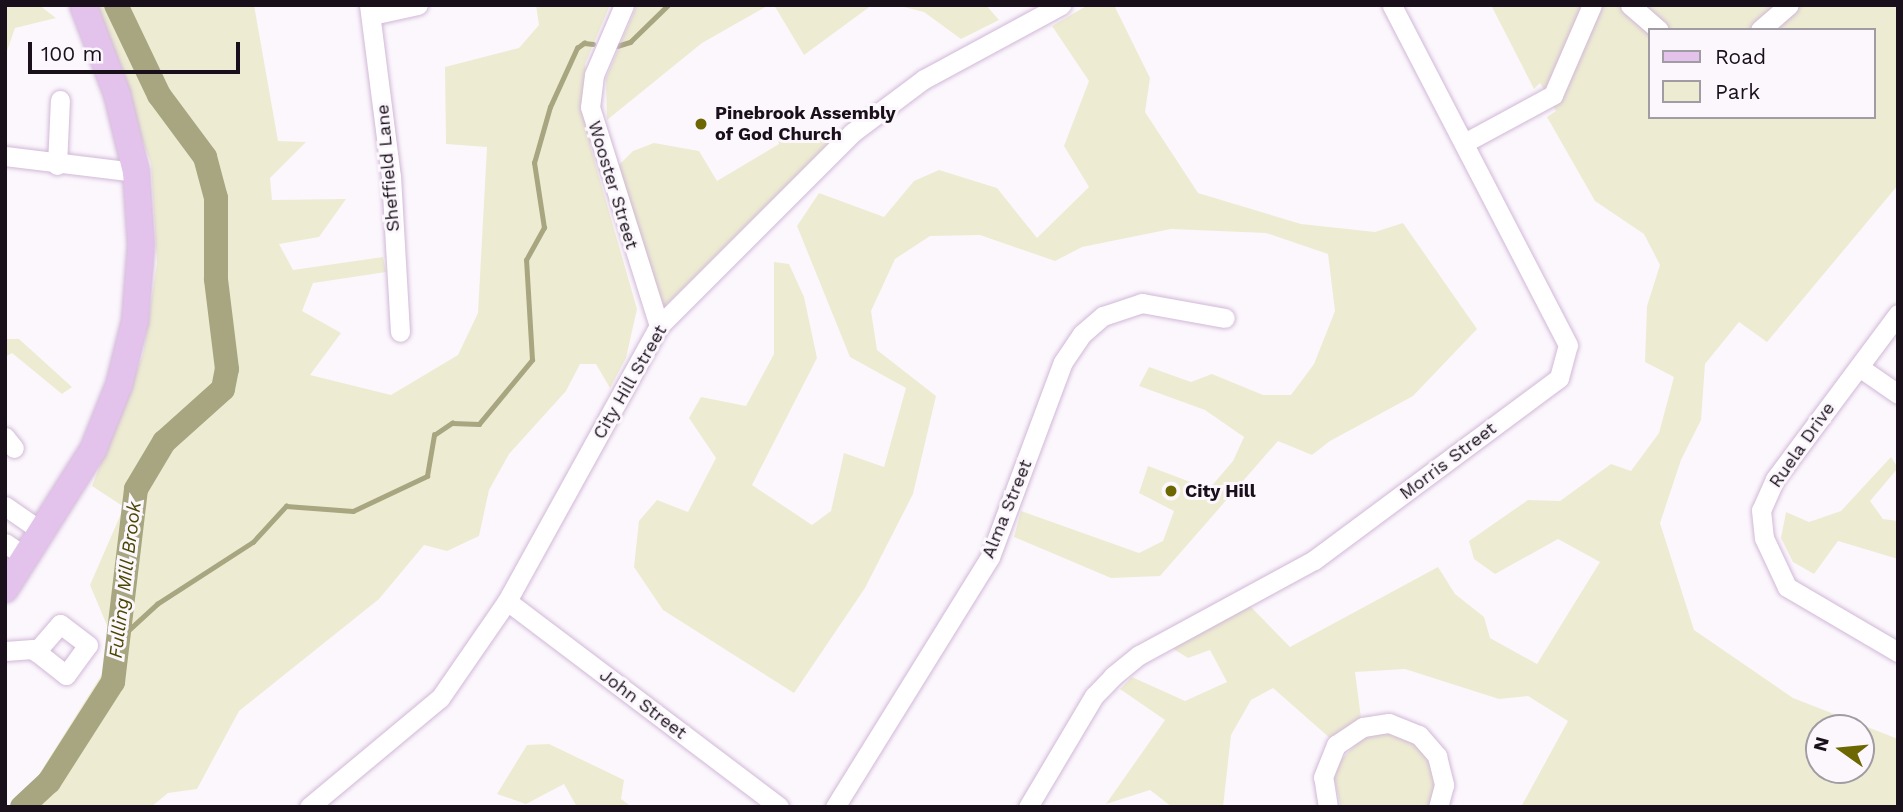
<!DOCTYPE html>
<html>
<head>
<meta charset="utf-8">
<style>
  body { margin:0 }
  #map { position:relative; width:1903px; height:812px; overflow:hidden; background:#fcf7fd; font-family:"Work Sans",sans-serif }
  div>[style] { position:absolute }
  .green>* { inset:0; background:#edecd2 }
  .stream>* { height:4.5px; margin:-2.25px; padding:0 2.25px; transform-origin:2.25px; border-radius:2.25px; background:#a7a681 }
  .river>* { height:24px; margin:-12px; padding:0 12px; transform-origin:12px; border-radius:12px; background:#a7a681 }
  .roads { filter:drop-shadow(0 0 2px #d1b8d7) drop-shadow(0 0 2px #d1b8d7) }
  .minor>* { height:19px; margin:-9.5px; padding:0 9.5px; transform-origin:9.5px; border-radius:9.5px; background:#fff }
  .major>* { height:26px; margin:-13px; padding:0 13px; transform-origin:13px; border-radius:13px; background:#e3c2eb }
  .dots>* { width:19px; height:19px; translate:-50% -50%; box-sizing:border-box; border:4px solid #fcf7fd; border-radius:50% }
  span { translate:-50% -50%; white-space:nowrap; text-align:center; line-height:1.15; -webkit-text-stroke:6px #fcf7fd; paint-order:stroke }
  .poi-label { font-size:18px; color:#19101b; font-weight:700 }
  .left { translate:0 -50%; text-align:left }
  .street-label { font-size:18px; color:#19101b }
  .water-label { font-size:19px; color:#4a4702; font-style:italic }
  .frame { position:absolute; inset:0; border:7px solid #19101b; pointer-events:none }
  .legend { position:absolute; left:1648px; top:28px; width:228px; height:91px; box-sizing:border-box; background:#fcf7fd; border:2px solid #a19ba3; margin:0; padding:9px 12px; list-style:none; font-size:21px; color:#19101b }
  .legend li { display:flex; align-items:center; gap:14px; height:35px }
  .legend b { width:35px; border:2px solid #a19ba3 }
  .north { position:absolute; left:1805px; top:714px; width:70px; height:70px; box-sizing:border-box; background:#fcf7fd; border:2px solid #a19ba3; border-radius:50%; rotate:285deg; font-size:19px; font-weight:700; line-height:28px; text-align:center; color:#19101b }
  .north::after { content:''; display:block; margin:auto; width:24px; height:32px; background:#6c6700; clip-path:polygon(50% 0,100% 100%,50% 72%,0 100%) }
  .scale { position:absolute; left:28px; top:42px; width:212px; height:32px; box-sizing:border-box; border:4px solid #19101b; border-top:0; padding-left:9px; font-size:21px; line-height:24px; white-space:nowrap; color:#19101b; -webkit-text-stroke:5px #fcf7fd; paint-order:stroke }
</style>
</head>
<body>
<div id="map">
  <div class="green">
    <div style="clip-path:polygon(5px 5px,39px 5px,56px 18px,15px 28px,6px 54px)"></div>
    <div style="clip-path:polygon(90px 5px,254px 5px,278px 141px,306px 142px,270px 178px,272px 200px,346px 199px,319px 237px,279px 244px,293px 270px,383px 257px,386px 272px,313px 283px,302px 311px,341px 333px,310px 375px,391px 395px,458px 355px,478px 313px,487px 147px,446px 144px,445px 67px,519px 48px,539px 25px,536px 5px,610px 5px,585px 64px,590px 145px,637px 309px,626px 358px,610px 388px,596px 364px,580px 364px,566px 391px,509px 454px,489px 490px,479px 536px,447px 551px,424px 545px,379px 599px,239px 711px,197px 789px,168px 793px,151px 807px,10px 807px,28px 792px,102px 674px,111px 635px,90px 585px,124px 507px,92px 486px,143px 354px,157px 263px,151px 163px)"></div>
    <div style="clip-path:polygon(637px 5px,769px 5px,702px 43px,607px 120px,606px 78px)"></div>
    <div style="clip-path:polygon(774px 5px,872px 5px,804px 55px)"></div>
    <div style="clip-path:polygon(896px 5px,986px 5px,999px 20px,961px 39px,924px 12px)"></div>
    <div style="clip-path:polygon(1088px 5px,1114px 5px,1150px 78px,1145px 112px,1198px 193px,1301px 224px,1375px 232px,1403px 223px,1477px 329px,1413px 396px,1330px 441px,1312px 455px,1278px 441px,1160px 576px,1111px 578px,1014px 537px,1021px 511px,1139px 553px,1163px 541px,1174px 511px,1139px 493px,1148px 466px,1209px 489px,1233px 461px,1244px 437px,1205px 410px,1139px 386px,1149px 367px,1191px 382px,1212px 374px,1263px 395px,1291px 395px,1314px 364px,1335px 311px,1328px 254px,1266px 233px,1171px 229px,1082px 247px,1055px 261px,980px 235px,930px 236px,895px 259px,871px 311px,877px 350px,936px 396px,913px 494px,865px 588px,794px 693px,663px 610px,634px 567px,639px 521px,657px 500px,688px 512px,716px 458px,689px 418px,701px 397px,746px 406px,774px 354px,774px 262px,789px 264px,804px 297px,817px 358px,752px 485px,812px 525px,831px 511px,844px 453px,884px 467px,906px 388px,850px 357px,797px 226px,819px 193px,884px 217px,914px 181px,939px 170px,997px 188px,1037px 238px,1089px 187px,1064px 146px,1089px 81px,1052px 26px)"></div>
    <div style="clip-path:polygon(evenodd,1491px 5px,1898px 5px,1898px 185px,1767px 342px,1739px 322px,1705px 364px,1701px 420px,1681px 460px,1660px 523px,1694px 630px,1793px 698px,1898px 739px,1898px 807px,1521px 807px,1568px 721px,1528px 696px,1499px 699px,1405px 669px,1355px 672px,1361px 718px,1331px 739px,1273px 688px,1251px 700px,1231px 735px,1223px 807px,1172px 807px,1150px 790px,1106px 804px,1165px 720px,1120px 689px,1132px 677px,1185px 701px,1227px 682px,1210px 650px,1188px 658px,1172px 648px,1250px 606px,1290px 647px,1438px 567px,1455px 594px,1484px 617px,1490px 638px,1537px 664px,1600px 562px,1558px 539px,1495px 574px,1474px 559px,1469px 541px,1528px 500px,1560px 501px,1611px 464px,1631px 471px,1659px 433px,1674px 377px,1645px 362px,1647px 306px,1660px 265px,1644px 234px,1595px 201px,1547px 117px,1556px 111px,1540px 83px,1534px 89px,1491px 5px,1649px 30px,1873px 30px,1873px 117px,1649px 117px,1649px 30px,1491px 5px,1819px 728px,1861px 728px,1861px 770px,1819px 770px,1819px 728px)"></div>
    <div style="clip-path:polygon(835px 128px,841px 131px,663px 308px,616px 168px,633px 151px,654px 143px,699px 151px,717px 181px,779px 144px,777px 136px)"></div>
    <div style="clip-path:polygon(5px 339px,19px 339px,72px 387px,62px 394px,12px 353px,5px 357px)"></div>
    <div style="clip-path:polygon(1891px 457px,1898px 468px,1870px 501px,1883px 519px,1898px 521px,1898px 559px,1838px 541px,1814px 574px,1793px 562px,1781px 538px,1786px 512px,1809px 522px,1841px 511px)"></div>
    <div style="clip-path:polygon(1380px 732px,1397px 734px,1424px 750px,1436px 780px,1430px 807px,1341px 807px,1334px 779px,1339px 762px,1363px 737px)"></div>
    <div style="clip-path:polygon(549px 744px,624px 780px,621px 799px,632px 807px,577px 807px,564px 784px,526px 804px,497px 794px,527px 745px)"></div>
  </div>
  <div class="stream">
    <div style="left:617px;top:46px;width:14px;rotate:-17deg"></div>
    <div style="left:630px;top:42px;width:53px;rotate:-44.2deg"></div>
    <div style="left:119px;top:639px;width:52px;rotate:-42.6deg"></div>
    <div style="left:157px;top:604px;width:114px;rotate:-32.9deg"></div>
    <div style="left:253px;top:542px;width:49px;rotate:-47.5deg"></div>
    <div style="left:286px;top:506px;width:67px;rotate:4.3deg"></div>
    <div style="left:353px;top:511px;width:82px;rotate:-25.3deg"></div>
    <div style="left:427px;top:476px;width:42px;rotate:-80.3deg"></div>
    <div style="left:434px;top:435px;width:22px;rotate:-34deg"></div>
    <div style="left:452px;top:423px;width:27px;rotate:2deg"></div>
    <div style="left:479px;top:424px;width:83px;rotate:-50.4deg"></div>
    <div style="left:532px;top:360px;width:100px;rotate:-93.4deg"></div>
    <div style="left:526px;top:260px;width:37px;rotate:-61deg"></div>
    <div style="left:544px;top:228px;width:66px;rotate:-98.7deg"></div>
    <div style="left:534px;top:163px;width:58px;rotate:-74.1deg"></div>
    <div style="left:550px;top:107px;width:65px;rotate:-65.4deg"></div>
    <div style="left:577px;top:48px;width:9px;rotate:-36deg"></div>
    <div style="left:584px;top:43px;width:9px;rotate:6deg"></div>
  </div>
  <div class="river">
    <div style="left:22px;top:807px;width:37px;rotate:-43deg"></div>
    <div style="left:49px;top:782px;width:119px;rotate:-57.4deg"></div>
    <div style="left:113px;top:682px;width:194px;rotate:-83.2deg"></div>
    <div style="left:136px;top:489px;width:55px;rotate:-59.2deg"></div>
    <div style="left:164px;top:442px;width:79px;rotate:-41.9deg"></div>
    <div style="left:223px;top:389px;width:20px;rotate:-79deg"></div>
    <div style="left:227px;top:369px;width:91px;rotate:-97deg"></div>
    <div style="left:216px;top:279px;width:81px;rotate:-90deg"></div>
    <div style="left:216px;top:198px;width:42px;rotate:-105deg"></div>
    <div style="left:205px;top:157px;width:77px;rotate:-126.6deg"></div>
    <div style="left:159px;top:95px;width:100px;rotate:-115.5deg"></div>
  </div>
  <div class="roads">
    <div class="minor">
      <div style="left:369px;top:5px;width:172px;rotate:82.7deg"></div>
      <div style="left:391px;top:176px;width:156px;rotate:86.7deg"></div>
      <div style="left:624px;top:5px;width:76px;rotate:113.2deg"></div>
      <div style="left:594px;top:75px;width:32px;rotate:97deg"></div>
      <div style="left:590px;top:107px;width:230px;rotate:72.5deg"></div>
      <div style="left:1630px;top:5px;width:38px;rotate:41deg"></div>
      <div style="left:372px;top:15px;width:47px;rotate:-12.3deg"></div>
      <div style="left:1760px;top:30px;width:38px;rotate:-41deg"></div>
      <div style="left:1466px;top:142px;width:99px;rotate:-28.4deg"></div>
      <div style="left:1553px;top:95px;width:98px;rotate:-66.6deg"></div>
      <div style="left:5px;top:156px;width:132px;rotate:7deg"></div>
      <div style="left:57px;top:165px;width:65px;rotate:-87.4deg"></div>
      <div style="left:1898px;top:314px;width:206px;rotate:126.7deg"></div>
      <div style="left:1775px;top:479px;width:34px;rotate:114deg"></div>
      <div style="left:1761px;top:510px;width:28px;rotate:84deg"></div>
      <div style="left:1764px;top:538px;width:54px;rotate:64.9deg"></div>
      <div style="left:1787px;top:587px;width:129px;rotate:30.4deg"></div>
      <div style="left:1859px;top:367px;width:47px;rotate:34.7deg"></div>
      <div style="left:5px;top:437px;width:14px;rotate:51deg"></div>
      <div style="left:5px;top:506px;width:47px;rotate:34.7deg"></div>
      <div style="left:5px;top:543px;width:25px;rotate:34deg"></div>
      <div style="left:507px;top:601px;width:341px;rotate:37.1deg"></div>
      <div style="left:5px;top:651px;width:28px;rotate:-4deg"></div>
      <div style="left:33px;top:649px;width:42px;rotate:38.2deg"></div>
      <div style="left:66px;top:675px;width:37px;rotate:-54deg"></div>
      <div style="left:88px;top:645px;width:35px;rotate:-143deg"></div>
      <div style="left:60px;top:624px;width:37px;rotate:131deg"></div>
      <div style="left:309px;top:807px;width:170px;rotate:-39.8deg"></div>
      <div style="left:440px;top:698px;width:118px;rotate:-55.4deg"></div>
      <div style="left:507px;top:601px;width:314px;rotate:-61.1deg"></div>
      <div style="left:659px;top:326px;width:273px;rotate:-45deg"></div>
      <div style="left:852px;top:133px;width:90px;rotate:-36.9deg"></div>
      <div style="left:924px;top:79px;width:156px;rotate:-28.4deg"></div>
      <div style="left:835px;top:807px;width:294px;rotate:-58.2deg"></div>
      <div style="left:990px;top:557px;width:208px;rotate:-69.5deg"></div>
      <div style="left:1063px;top:362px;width:34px;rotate:-56deg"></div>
      <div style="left:1082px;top:334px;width:28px;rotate:-41deg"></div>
      <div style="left:1103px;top:316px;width:41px;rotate:-18.4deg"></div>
      <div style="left:1142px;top:303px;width:84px;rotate:10.2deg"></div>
      <div style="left:1028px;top:807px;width:129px;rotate:-59.3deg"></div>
      <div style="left:1094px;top:696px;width:28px;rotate:-46deg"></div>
      <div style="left:1113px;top:676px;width:33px;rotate:-39deg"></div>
      <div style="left:1139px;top:655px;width:199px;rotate:-28.5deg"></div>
      <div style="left:1314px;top:560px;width:305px;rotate:-36.6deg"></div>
      <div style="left:1559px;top:378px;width:34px;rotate:-75deg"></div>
      <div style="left:1568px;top:345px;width:383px;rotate:-117.4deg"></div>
      <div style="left:1328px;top:807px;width:30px;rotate:-99deg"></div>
      <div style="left:1323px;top:777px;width:35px;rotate:-68deg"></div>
      <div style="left:1336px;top:745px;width:32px;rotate:-34deg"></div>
      <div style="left:1363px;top:727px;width:26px;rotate:-9deg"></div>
      <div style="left:1389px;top:723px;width:32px;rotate:22deg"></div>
      <div style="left:1419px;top:735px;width:28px;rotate:49deg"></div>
      <div style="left:1437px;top:756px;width:30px;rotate:76deg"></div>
      <div style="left:1444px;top:785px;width:23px;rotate:105deg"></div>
    </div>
    <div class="major">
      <div style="left:5px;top:589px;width:165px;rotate:-57.7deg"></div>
      <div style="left:93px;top:450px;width:70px;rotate:-68.2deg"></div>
      <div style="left:119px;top:385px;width:66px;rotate:-76deg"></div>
      <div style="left:135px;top:321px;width:76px;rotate:-85.5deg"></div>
      <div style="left:141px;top:245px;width:73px;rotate:-93.9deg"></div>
      <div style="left:136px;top:172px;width:80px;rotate:-103.7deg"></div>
      <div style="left:117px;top:94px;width:95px;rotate:-110.9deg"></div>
    </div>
  </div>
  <div class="dots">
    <div style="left:701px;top:124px;background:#6c6700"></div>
    <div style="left:1171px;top:491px;background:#6c6700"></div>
  </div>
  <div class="poi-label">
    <span class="left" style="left:715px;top:124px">Pinebrook Assembly<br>of God Church</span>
    <span class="left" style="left:1185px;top:491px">City Hill</span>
  </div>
  <div class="street-label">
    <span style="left:388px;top:168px;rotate:-95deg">Sheffield Lane</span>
    <span style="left:613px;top:185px;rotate:73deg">Wooster Street</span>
    <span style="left:630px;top:382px;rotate:-60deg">City Hill Street</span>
    <span style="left:1802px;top:445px;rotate:-55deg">Ruela Drive</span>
    <span style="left:1448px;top:461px;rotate:-37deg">Morris Street</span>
    <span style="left:1007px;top:509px;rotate:-68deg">Alma Street</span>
    <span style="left:643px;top:704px;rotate:37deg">John Street</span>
  </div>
  <div class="water-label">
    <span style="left:125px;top:580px;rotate:-83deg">Fulling Mill Brook</span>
  </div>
  <div class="frame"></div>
  <ul class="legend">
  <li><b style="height:9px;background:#e3c2eb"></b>Road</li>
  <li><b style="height:19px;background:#edecd2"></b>Park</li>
  </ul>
  <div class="north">N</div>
  <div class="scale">100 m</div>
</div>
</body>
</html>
